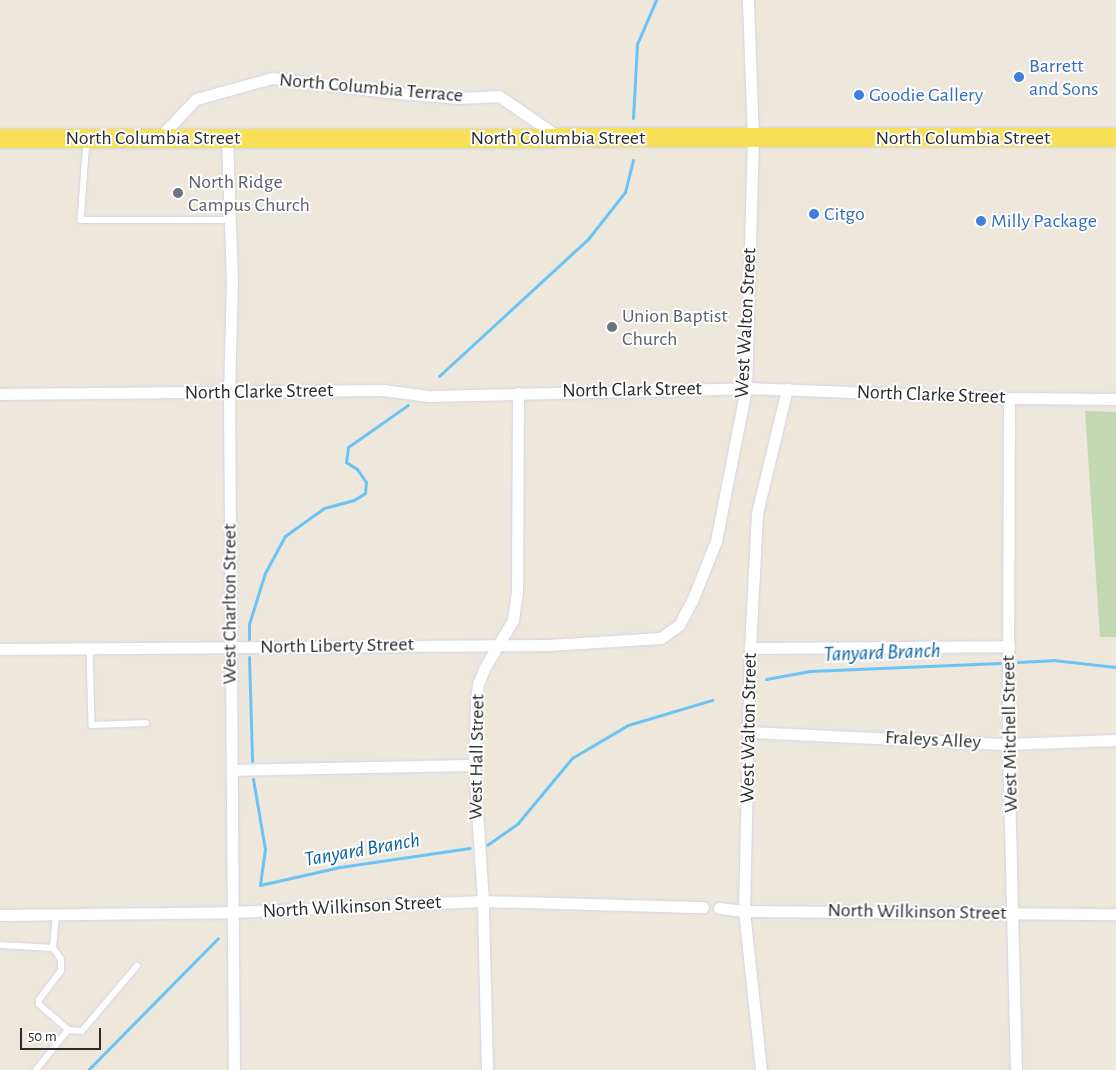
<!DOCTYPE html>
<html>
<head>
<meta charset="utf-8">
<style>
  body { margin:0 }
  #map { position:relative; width:1116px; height:1070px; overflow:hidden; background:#ede7dc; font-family:"Alegreya Sans",sans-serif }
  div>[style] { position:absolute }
  .cemetery>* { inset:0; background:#c2d8b2 }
  .stream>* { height:3px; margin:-1.5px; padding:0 1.5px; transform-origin:1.5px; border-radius:1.5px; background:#69c4f5 }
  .roads { filter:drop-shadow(0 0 1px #d1d3e4) drop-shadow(0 0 1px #d1d3e4) }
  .lane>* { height:5.5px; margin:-2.75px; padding:0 2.75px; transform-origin:2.75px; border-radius:2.75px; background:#fff }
  .street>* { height:11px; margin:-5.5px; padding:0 5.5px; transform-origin:5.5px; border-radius:5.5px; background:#fff }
  .primary>* { height:19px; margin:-9.5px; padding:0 9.5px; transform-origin:9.5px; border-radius:9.5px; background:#f8e056 }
  .dots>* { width:14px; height:14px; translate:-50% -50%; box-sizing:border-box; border:2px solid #fff; border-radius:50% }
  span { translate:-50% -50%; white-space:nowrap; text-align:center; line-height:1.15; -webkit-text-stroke:4px #fff; paint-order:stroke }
  .shop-label { font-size:20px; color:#366cbe }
  .left { translate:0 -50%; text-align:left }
  .street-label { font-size:20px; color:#2b2b2b }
  .worship-label { font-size:20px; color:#5b616d }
  .water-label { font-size:21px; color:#0660a4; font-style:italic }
  .scale { position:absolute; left:20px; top:1028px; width:81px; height:22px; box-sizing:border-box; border:2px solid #2b2b2b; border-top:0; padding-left:6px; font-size:15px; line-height:18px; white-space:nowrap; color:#2b2b2b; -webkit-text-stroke:4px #fff; paint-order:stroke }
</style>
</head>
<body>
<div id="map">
  <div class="cemetery">
    <div style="clip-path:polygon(1085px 411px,1116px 412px,1116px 637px,1100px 637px)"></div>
  </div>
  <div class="stream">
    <div style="left:633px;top:118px;width:74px;rotate:-86.9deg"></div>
    <div style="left:637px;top:44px;width:48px;rotate:-66.6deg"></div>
    <div style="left:439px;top:376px;width:202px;rotate:-42.6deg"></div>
    <div style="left:588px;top:239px;width:60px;rotate:-51.8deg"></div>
    <div style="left:625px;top:192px;width:33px;rotate:-76deg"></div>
    <div style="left:249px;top:639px;width:15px;rotate:-90deg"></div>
    <div style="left:249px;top:624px;width:53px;rotate:-72.6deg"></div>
    <div style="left:265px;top:573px;width:42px;rotate:-61.6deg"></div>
    <div style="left:285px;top:536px;width:48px;rotate:-35.7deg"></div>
    <div style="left:324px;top:508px;width:31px;rotate:-15deg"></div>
    <div style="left:354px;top:500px;width:13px;rotate:-32deg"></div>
    <div style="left:365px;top:493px;width:11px;rotate:-85deg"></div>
    <div style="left:366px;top:482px;width:16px;rotate:-125deg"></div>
    <div style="left:357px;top:469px;width:13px;rotate:-148deg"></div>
    <div style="left:346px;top:462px;width:15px;rotate:-82deg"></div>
    <div style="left:348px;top:447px;width:73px;rotate:-35deg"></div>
    <div style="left:249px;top:657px;width:104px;rotate:88.3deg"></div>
    <div style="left:1018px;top:662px;width:35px;rotate:-3deg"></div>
    <div style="left:1053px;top:660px;width:63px;rotate:6.3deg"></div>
    <div style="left:766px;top:679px;width:45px;rotate:-10.3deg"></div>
    <div style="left:810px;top:671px;width:190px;rotate:-2.4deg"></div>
    <div style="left:253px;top:779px;width:71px;rotate:80.3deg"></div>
    <div style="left:265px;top:849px;width:36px;rotate:98deg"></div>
    <div style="left:260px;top:885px;width:82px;rotate:-12.7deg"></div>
    <div style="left:340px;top:867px;width:131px;rotate:-8.3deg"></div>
    <div style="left:487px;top:845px;width:38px;rotate:-35deg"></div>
    <div style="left:518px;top:823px;width:85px;rotate:-50.3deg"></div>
    <div style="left:572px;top:758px;width:65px;rotate:-30.5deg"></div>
    <div style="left:628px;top:725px;width:88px;rotate:-16.6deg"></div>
    <div style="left:88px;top:1070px;width:185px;rotate:-45.4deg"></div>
  </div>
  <div class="roads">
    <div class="lane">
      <div style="left:87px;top:141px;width:79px;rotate:94.3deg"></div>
      <div style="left:81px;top:220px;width:148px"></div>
      <div style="left:90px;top:649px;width:76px;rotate:88.5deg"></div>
      <div style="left:92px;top:725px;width:54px;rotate:-2.1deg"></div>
      <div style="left:0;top:945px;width:53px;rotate:3.2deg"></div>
      <div style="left:53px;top:948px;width:32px;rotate:-85deg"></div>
      <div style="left:68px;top:1030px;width:14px;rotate:4deg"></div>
      <div style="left:82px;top:1031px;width:85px;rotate:-49.8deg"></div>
      <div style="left:36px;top:1070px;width:51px;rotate:-51.3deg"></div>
      <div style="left:68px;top:1030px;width:38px;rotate:-139deg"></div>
      <div style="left:39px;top:1005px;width:5px;rotate:-90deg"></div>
      <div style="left:39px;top:1000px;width:36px;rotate:-53deg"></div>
      <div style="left:61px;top:971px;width:11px;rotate:-90deg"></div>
      <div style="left:61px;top:960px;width:14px;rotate:-124deg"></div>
    </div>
    <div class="street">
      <div style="left:159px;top:138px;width:54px;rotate:-46.5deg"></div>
      <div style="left:196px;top:99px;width:79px;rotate:-15.4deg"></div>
      <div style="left:272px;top:78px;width:116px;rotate:6.9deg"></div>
      <div style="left:387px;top:92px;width:72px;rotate:4.8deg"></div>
      <div style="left:459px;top:98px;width:40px;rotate:-2.9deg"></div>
      <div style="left:499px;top:96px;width:70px;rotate:34.6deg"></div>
      <div style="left:227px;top:138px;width:141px;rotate:88deg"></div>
      <div style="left:232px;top:279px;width:114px;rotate:91.5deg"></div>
      <div style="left:229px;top:393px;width:677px;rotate:89.58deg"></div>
      <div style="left:0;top:394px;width:383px;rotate:-0.6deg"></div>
      <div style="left:383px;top:390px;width:46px;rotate:7.4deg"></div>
      <div style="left:429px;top:396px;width:317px;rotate:-1.4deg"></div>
      <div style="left:746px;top:388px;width:263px;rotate:2.2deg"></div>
      <div style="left:1009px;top:398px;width:107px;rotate:0.5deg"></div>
      <div style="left:1009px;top:398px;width:346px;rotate:90.2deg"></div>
      <div style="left:1008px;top:744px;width:326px;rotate:88.6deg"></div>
      <div style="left:750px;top:648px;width:259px;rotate:-0.4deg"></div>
      <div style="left:0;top:649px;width:549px;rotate:-0.42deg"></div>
      <div style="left:549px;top:645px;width:112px;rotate:-3.6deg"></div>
      <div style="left:661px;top:638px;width:22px;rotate:-36deg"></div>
      <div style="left:679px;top:625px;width:27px;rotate:-62deg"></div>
      <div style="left:692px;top:601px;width:65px;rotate:-68.2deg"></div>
      <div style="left:716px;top:541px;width:156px;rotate:-78.9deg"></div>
      <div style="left:746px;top:388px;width:250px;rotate:-88.4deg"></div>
      <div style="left:753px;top:138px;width:138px;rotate:-92.1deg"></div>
      <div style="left:749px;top:732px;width:259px;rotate:2.7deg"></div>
      <div style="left:1008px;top:744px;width:108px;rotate:-2.1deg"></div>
      <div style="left:232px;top:770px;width:242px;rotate:-1.2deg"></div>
      <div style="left:719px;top:908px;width:25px;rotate:7deg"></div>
      <div style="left:744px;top:911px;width:372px;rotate:0.5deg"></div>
      <div style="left:0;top:915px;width:233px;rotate:-0.7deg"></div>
      <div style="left:233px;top:912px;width:250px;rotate:-2.5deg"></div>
      <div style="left:483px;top:901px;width:220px;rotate:1.6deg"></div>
      <div style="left:487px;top:1070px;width:169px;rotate:-91.4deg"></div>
      <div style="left:483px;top:901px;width:136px;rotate:-93.8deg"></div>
      <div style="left:474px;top:765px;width:62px;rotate:-88.2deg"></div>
      <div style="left:476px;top:703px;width:19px;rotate:-84deg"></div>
      <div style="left:478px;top:684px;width:18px;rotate:-68deg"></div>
      <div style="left:485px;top:667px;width:55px;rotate:-59.2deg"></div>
      <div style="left:513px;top:620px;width:29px;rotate:-82deg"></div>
      <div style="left:517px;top:591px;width:198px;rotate:-89.7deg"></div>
      <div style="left:761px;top:1070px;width:160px;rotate:-96.1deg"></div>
      <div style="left:744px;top:911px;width:263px;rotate:-88.7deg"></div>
      <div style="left:750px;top:648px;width:135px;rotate:-87deg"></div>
      <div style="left:757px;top:513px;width:128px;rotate:-76.4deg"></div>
    </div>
    <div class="primary">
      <div style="left:0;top:138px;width:1116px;rotate:-0.05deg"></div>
    </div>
  </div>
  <div class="dots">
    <div style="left:1019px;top:77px;background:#3f7fe0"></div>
    <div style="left:859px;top:95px;background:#3f7fe0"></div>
    <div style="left:178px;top:193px;background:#6b7280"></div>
    <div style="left:814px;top:214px;background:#3f7fe0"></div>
    <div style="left:981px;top:221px;background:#3f7fe0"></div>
    <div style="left:612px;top:327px;background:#6b7280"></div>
  </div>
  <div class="shop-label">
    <span class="left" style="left:1029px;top:78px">Barrett<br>and Sons</span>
    <span class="left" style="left:869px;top:95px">Goodie Gallery</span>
    <span class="left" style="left:824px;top:214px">Citgo</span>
    <span class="left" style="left:991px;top:221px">Milly Package</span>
  </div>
  <div class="street-label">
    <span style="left:371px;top:88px;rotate:5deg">North Columbia Terrace</span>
    <span style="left:153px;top:138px">North Columbia Street</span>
    <span style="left:558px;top:138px">North Columbia Street</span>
    <span style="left:963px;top:138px">North Columbia Street</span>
    <span style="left:746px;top:323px;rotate:-87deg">West Walton Street</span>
    <span style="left:632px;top:390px;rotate:-1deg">North Clark Street</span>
    <span style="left:259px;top:392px;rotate:-1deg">North Clarke Street</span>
    <span style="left:931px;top:395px;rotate:2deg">North Clarke Street</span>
    <span style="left:230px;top:604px;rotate:-90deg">West Charlton Street</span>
    <span style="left:337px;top:646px;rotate:-1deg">North Liberty Street</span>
    <span style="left:749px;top:728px;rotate:-89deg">West Walton Street</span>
    <span style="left:1010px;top:734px;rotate:-91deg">West Mitchell Street</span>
    <span style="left:933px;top:740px;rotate:3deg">Fraleys Alley</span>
    <span style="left:477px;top:757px;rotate:-89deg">West Hall Street</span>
    <span style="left:352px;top:907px;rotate:-3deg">North Wilkinson Street</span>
    <span style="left:917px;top:912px;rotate:1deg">North Wilkinson Street</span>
  </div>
  <div class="worship-label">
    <span class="left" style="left:188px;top:194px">North Ridge<br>Campus Church</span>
    <span class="left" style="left:622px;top:328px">Union Baptist<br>Church</span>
  </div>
  <div class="water-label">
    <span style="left:882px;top:653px;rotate:-2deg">Tanyard Branch</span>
    <span style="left:362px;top:850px;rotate:-10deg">Tanyard Branch</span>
  </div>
  <div class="scale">50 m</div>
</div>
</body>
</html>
